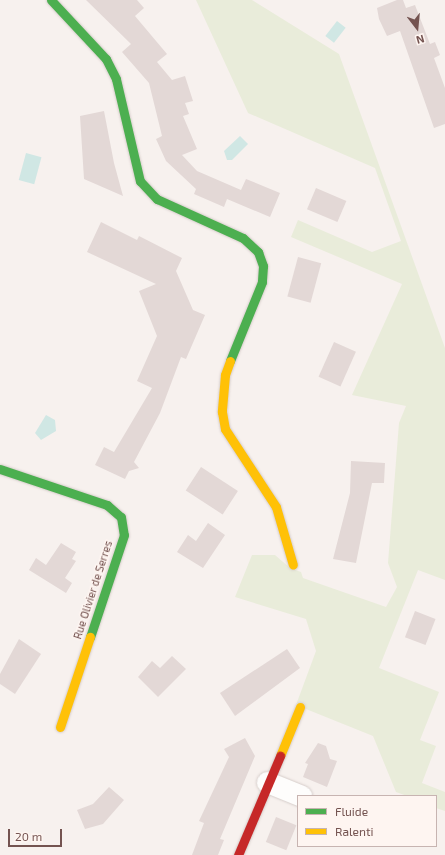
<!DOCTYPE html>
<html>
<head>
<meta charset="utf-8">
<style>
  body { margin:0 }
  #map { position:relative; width:445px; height:855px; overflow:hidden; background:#f7f1ee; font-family:"Exo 2",sans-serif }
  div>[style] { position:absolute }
  .green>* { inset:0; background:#e9ecda }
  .water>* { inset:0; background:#d0e7e4; transform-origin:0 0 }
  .building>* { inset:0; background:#e3d8d6; transform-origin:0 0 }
  .roads { filter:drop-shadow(0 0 1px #d6cdca) drop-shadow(0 0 1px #d6cdca) }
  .street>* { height:21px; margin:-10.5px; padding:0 10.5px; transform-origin:10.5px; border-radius:10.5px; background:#fefdfc }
  .fast>* { height:9px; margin:-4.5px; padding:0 4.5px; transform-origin:4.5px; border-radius:4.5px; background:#4caf50 }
  .slow>* { height:9px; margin:-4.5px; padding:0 4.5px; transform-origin:4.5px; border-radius:4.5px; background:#ffc107 }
  .jam>* { height:9px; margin:-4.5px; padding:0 4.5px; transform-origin:4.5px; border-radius:4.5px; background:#c62828 }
  span { translate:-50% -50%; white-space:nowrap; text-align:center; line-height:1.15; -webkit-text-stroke:3px #fef5f1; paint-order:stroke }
  .street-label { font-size:11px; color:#745350 }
  .legend { position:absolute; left:297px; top:795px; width:140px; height:52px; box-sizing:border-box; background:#fef5f1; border:1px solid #c7b4b1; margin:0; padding:5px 7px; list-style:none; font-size:12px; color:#745350 }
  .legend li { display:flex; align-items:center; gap:8px; height:20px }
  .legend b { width:20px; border:1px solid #c7b4b1 }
  .north { position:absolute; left:397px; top:8px; width:40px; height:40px; -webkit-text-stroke:3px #fef5f1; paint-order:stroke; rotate:164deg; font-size:11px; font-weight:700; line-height:16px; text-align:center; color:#745350 }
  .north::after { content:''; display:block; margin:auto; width:14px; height:18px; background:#745350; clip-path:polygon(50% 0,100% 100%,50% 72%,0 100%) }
  .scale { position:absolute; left:8px; top:829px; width:54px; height:18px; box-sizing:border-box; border:2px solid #745350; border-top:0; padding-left:5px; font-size:12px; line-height:14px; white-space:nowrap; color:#745350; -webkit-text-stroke:3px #fef5f1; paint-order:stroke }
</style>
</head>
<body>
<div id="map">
  <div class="green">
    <div style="clip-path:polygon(196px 0,252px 0,339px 54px,445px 348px,445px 580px,418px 570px,379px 668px,439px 692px,420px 740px,436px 746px,422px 783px,445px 792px,445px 811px,436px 808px,436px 796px,407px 796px,396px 792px,373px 736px,296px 705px,316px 651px,306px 619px,235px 597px,252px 555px,275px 555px,290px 568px,301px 572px,303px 578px,386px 607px,397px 587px,388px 563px,399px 423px,406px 406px,352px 395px,402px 284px,291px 237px,298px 220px,372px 252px,401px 241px,375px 168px,248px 113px)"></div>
  </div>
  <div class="water">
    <div style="left:337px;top:21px;width:11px;height:19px;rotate:38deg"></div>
    <div style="clip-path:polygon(240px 136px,248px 144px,232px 160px,227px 160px,224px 151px)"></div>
    <div style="left:26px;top:153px;width:16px;height:28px;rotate:15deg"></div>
    <div style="clip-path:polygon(46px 415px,55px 420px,56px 431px,41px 440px,35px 433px)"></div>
  </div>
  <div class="building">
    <div style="clip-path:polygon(86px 0,137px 0,144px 8px,135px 16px,167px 54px,157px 62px,172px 80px,185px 76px,193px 101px,185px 103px,189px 114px,183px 116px,197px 149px,182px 155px,197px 171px,241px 190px,246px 179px,280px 193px,270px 217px,227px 199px,224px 207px,194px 194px,196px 189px,166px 161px,156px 139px,162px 136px,149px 83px,122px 52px,131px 44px)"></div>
    <div style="clip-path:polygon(397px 0,403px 0,406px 8px,415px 5px,430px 44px,435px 42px,440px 55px,434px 58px,445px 88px,445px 124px,434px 128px,400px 31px,387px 36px,379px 19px,377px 8px)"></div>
    <div style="clip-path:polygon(104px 111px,114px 163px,123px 196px,84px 179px,80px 116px)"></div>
    <div style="left:316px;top:188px;width:33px;height:23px;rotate:23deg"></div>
    <div style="clip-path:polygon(101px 222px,137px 240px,139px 236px,182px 258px,176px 271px,193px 310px,205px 315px,186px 359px,181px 357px,160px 413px,134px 462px,139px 468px,129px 471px,125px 479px,95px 465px,104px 447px,114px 452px,152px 388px,137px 381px,157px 336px,139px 291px,156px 284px,87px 252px)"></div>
    <div style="left:298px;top:257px;width:24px;height:41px;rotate:15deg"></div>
    <div style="left:334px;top:342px;width:24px;height:38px;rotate:24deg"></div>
    <div style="clip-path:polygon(351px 461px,385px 463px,384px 483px,372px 483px,356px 563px,333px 559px,350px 493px)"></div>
    <div style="left:201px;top:467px;width:44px;height:28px;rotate:33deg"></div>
    <div style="clip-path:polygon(208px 523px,225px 535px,203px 568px,177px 552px,188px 535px,196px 541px)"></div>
    <div style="clip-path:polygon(61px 543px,76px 552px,72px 559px,76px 561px,65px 578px,72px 583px,66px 593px,29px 570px,36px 558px,46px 565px)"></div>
    <div style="left:415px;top:611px;width:22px;height:28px;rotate:21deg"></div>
    <div style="clip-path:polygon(19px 639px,41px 654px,15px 694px,0 684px,0 674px)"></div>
    <div style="clip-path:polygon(287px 649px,300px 668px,235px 716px,220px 693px)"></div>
    <div style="clip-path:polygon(172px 656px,186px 669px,158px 697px,138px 677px,152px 661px,160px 668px)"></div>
    <div style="clip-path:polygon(245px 738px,255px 756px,220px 839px,224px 840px,218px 855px,192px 855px,204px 823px,199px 821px,229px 757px,224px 749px)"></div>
    <div style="clip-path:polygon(318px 743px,326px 746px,330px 759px,337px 761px,327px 787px,303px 777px,308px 764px,305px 763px)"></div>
    <div style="clip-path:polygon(109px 787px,124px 800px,103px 824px,85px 829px,77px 810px,93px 804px)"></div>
    <div style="left:276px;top:817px;width:22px;height:27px;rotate:22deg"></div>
  </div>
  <div class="roads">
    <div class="street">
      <div style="left:267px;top:782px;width:37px;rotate:22deg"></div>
    </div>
    <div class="fast">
      <div style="left:51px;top:0;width:81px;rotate:47deg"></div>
      <div style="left:106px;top:59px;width:22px;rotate:63deg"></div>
      <div style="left:116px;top:79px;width:105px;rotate:76.8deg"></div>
      <div style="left:140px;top:181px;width:25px;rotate:47deg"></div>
      <div style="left:157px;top:199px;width:94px;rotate:24.4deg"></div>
      <div style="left:243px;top:238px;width:21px;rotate:43deg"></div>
      <div style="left:258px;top:252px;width:15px;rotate:70deg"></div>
      <div style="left:263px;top:266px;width:16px;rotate:94deg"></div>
      <div style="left:262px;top:282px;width:85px;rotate:112.1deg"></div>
      <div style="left:0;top:469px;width:113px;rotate:18.6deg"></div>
      <div style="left:107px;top:505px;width:18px;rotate:41deg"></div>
      <div style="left:121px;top:517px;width:18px;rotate:81deg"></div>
      <div style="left:124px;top:535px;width:108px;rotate:108.4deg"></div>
    </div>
    <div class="slow">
      <div style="left:230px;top:361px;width:15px;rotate:110deg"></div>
      <div style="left:225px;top:375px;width:37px;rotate:95deg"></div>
      <div style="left:222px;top:412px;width:17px;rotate:80deg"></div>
      <div style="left:225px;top:429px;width:93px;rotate:56.8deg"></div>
      <div style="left:276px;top:507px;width:60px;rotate:73.7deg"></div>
      <div style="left:60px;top:727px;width:95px;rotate:-71.6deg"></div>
      <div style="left:280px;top:756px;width:53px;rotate:-67.8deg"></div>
    </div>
    <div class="jam">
      <div style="left:238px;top:855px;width:108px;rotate:-67deg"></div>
    </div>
  </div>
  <div class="street-label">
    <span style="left:93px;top:590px;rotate:-72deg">Rue Olivier de Serres</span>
  </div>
  <ul class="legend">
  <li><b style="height:5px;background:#4caf50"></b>Fluide</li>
  <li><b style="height:5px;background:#ffc107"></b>Ralenti</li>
  </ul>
  <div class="north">N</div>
  <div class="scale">20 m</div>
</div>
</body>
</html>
